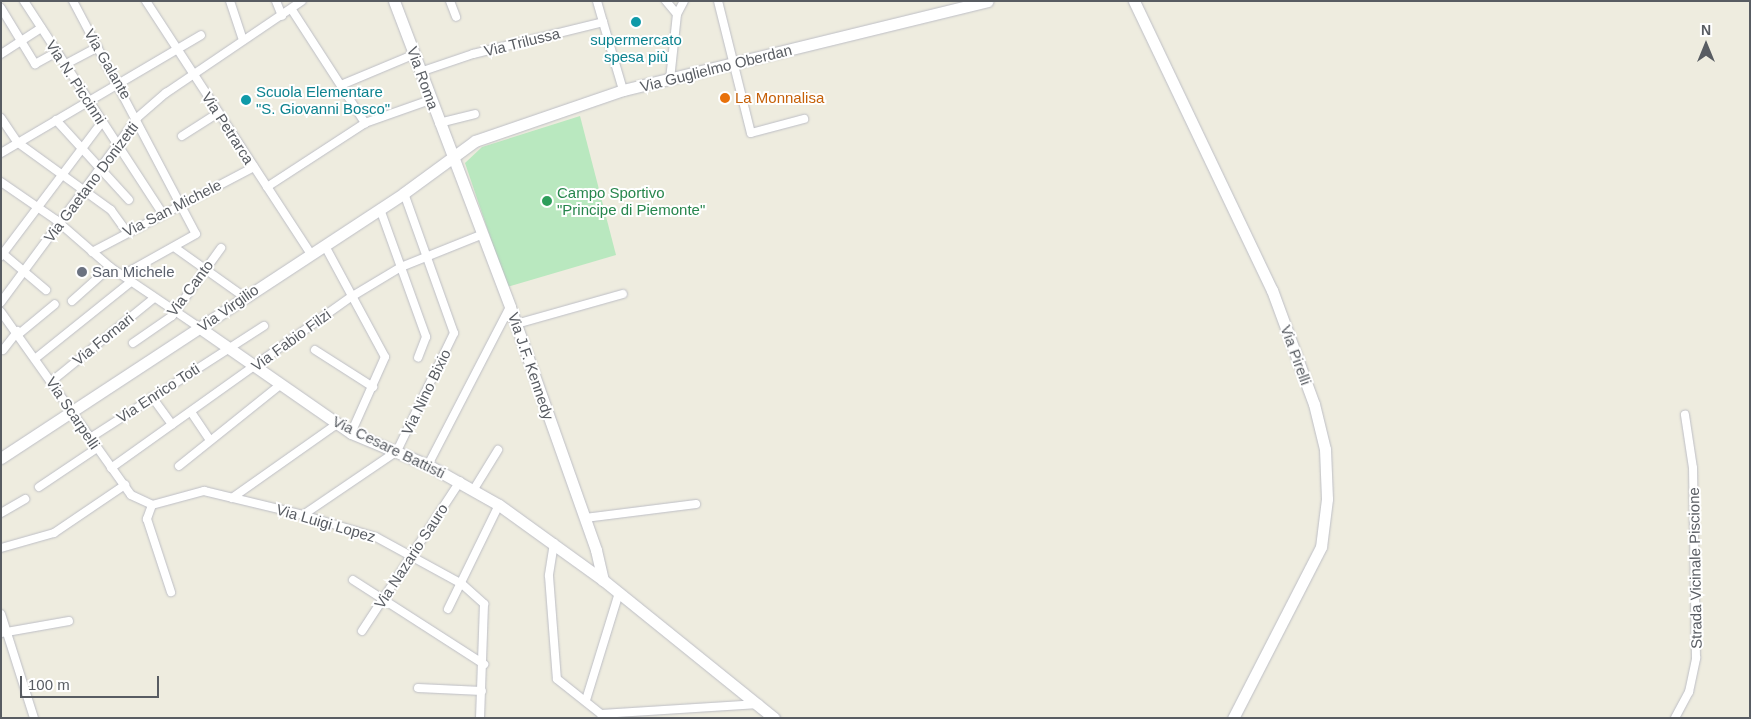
<!DOCTYPE html>
<html>
<head>
<meta charset="utf-8">
<style>
  body { margin:0 }
  #map { position:relative; width:1751px; height:719px; overflow:hidden; background:#eeecdf; font-family:Helvetica,sans-serif }
  div>[style] { position:absolute }
  .green>* { inset:0; background:#b9e8bf }
  .roads { filter:drop-shadow(0 0 1px #bdbec5) drop-shadow(0 0 1px #bdbec5) }
  .street>* { height:8px; margin:-4px; padding:0 4px; transform-origin:4px; border-radius:4px; background:#fff }
  .secondary>* { height:11px; margin:-5.5px; padding:0 5.5px; transform-origin:5.5px; border-radius:5.5px; background:#fff }
  .dots>* { width:14px; height:14px; translate:-50% -50%; box-sizing:border-box; border:2px solid #fff; border-radius:50% }
  span { translate:-50% -50%; white-space:nowrap; text-align:center; line-height:1.15; -webkit-text-stroke:4px #fff; paint-order:stroke }
  .culture-label { font-size:15px; color:#0d838f }
  .left { translate:0 -50%; text-align:left }
  .street-label { font-size:15px; color:#585c62 }
  .food-label { font-size:15px; color:#c56008 }
  .leisure-label { font-size:15px; color:#27864d }
  .worship-label { font-size:15px; color:#5b616d }
  .frame { position:absolute; inset:0; border:2px solid #585c62; pointer-events:none }
  .north { position:absolute; left:1681px; top:20px; width:50px; height:50px; -webkit-text-stroke:4px #fff; paint-order:stroke; rotate:0deg; font-size:14px; font-weight:700; line-height:20px; text-align:center; color:#585c62 }
  .north::after { content:''; display:block; margin:auto; width:18px; height:22px; background:#585c62; clip-path:polygon(50% 0,100% 100%,50% 72%,0 100%) }
  .scale { position:absolute; left:20px; top:676px; width:139px; height:22px; box-sizing:border-box; border:2px solid #585c62; border-top:0; padding-left:6px; font-size:15px; line-height:18px; white-space:nowrap; color:#585c62; -webkit-text-stroke:4px #fff; paint-order:stroke }
</style>
</head>
<body>
<div id="map">
  <div class="green">
    <div style="clip-path:polygon(580px 116px,616px 255px,507px 287px,465px 163px,482px 147px)"></div>
  </div>
  <div class="roads">
    <div class="street">
      <div style="left:24px;top:1px;width:253px;rotate:56.9deg"></div>
      <div style="left:73px;top:1px;width:263px;rotate:62.2deg"></div>
      <div style="left:196px;top:234px;width:84px;rotate:150.7deg"></div>
      <div style="left:146px;top:1px;width:302px;rotate:56.9deg"></div>
      <div style="left:230px;top:1px;width:41px;rotate:71.6deg"></div>
      <div style="left:276px;top:1px;width:16px;rotate:68deg"></div>
      <div style="left:450px;top:1px;width:17px;rotate:69deg"></div>
      <div style="left:666px;top:1px;width:17px;rotate:50deg"></div>
      <div style="left:677px;top:14px;width:66px;rotate:96.1deg"></div>
      <div style="left:718px;top:1px;width:136px;rotate:76deg"></div>
      <div style="left:751px;top:133px;width:55px;rotate:-14.8deg"></div>
      <div style="left:1px;top:8px;width:66px;rotate:58.7deg"></div>
      <div style="left:35px;top:64px;width:25px;rotate:-29deg"></div>
      <div style="left:292px;top:10px;width:135px;rotate:57.1deg"></div>
      <div style="left:677px;top:14px;width:15px;rotate:-62deg"></div>
      <div style="left:603px;top:22px;width:71px;rotate:73.6deg"></div>
      <div style="left:1px;top:54px;width:48px;rotate:-33deg"></div>
      <div style="left:66px;top:64px;width:36px;rotate:-28deg"></div>
      <div style="left:420px;top:72px;width:56px;rotate:-18.8deg"></div>
      <div style="left:473px;top:54px;width:134px;rotate:-13.8deg"></div>
      <div style="left:603px;top:22px;width:22px;rotate:-106deg"></div>
      <div style="left:341px;top:85px;width:80px;rotate:-22.7deg"></div>
      <div style="left:1px;top:118px;width:29px;rotate:56deg"></div>
      <div style="left:17px;top:142px;width:116px;rotate:35.9deg"></div>
      <div style="left:111px;top:210px;width:26px;rotate:54deg"></div>
      <div style="left:56px;top:120px;width:108px;rotate:47.6deg"></div>
      <div style="left:439px;top:123px;width:37px;rotate:-14deg"></div>
      <div style="left:182px;top:136px;width:43px;rotate:-32.6deg"></div>
      <div style="left:1px;top:153px;width:232px;rotate:-30.5deg"></div>
      <div style="left:1px;top:182px;width:67px;rotate:34.6deg"></div>
      <div style="left:56px;top:220px;width:72px;rotate:41deg"></div>
      <div style="left:110px;top:267px;width:109px;rotate:34.1deg"></div>
      <div style="left:267px;top:187px;width:117px;rotate:-33.1deg"></div>
      <div style="left:365px;top:123px;width:69px;rotate:-19.5deg"></div>
      <div style="left:380px;top:209px;width:136px;rotate:70.2deg"></div>
      <div style="left:426px;top:337px;width:22px;rotate:111deg"></div>
      <div style="left:325px;top:246px;width:126px;rotate:61.6deg"></div>
      <div style="left:385px;top:357px;width:83px;rotate:114.1deg"></div>
      <div style="left:174px;top:247px;width:85px;rotate:35.4deg"></div>
      <div style="left:1px;top:252px;width:59px;rotate:40.2deg"></div>
      <div style="left:92px;top:252px;width:183px;rotate:-27.7deg"></div>
      <div style="left:1px;top:256px;width:168px;rotate:-53deg"></div>
      <div style="left:72px;top:301px;width:51px;rotate:-41.8deg"></div>
      <div style="left:1px;top:302px;width:230px;rotate:-53.5deg"></div>
      <div style="left:138px;top:117px;width:37px;rotate:-41deg"></div>
      <div style="left:166px;top:93px;width:164px;rotate:-34.1deg"></div>
      <div style="left:1px;top:312px;width:224px;rotate:54.6deg"></div>
      <div style="left:131px;top:495px;width:23px;rotate:25deg"></div>
      <div style="left:516px;top:324px;width:111px;rotate:-15.7deg"></div>
      <div style="left:20px;top:333px;width:45px;rotate:-39.6deg"></div>
      <div style="left:133px;top:343px;width:47px;rotate:-34.7deg"></div>
      <div style="left:172px;top:316px;width:84px;rotate:-54.2deg"></div>
      <div style="left:3px;top:350px;width:24px;rotate:-52deg"></div>
      <div style="left:315px;top:350px;width:69px;rotate:32.5deg"></div>
      <div style="left:36px;top:358px;width:122px;rotate:-38.7deg"></div>
      <div style="left:52px;top:381px;width:132px;rotate:-39.1deg"></div>
      <div style="left:152px;top:397px;width:34px;rotate:54deg"></div>
      <div style="left:191px;top:412px;width:34px;rotate:56deg"></div>
      <div style="left:90px;top:438px;width:207px;rotate:-32.8deg"></div>
      <div style="left:428px;top:465px;width:178px;rotate:-62.6deg"></div>
      <div style="left:179px;top:466px;width:128px;rotate:-38.7deg"></div>
      <div style="left:111px;top:468px;width:295px;rotate:-35.5deg"></div>
      <div style="left:351px;top:297px;width:58px;rotate:-31deg"></div>
      <div style="left:401px;top:267px;width:88px;rotate:-21.9deg"></div>
      <div style="left:39px;top:487px;width:70px;rotate:-33.9deg"></div>
      <div style="left:474px;top:489px;width:46px;rotate:-58.4deg"></div>
      <div style="left:232px;top:498px;width:128px;rotate:-35.2deg"></div>
      <div style="left:152px;top:505px;width:54px;rotate:-15.1deg"></div>
      <div style="left:204px;top:491px;width:102px;rotate:13.6deg"></div>
      <div style="left:303px;top:515px;width:76px;rotate:16.8deg"></div>
      <div style="left:376px;top:537px;width:98px;rotate:28.7deg"></div>
      <div style="left:462px;top:584px;width:30px;rotate:42deg"></div>
      <div style="left:484px;top:604px;width:114px;rotate:92deg"></div>
      <div style="left:152px;top:505px;width:15px;rotate:110deg"></div>
      <div style="left:147px;top:519px;width:77px;rotate:71.8deg"></div>
      <div style="left:1px;top:513px;width:28px;rotate:-30deg"></div>
      <div style="left:303px;top:515px;width:114px;rotate:-34.2deg"></div>
      <div style="left:397px;top:451px;width:131px;rotate:-64.2deg"></div>
      <div style="left:454px;top:333px;width:149px;rotate:-109.7deg"></div>
      <div style="left:585px;top:518px;width:112px;rotate:-7.2deg"></div>
      <div style="left:554px;top:543px;width:33px;rotate:99deg"></div>
      <div style="left:549px;top:576px;width:103px;rotate:85.6deg"></div>
      <div style="left:557px;top:679px;width:56px;rotate:38.5deg"></div>
      <div style="left:1px;top:548px;width:55px;rotate:-15.8deg"></div>
      <div style="left:54px;top:533px;width:86px;rotate:-34.1deg"></div>
      <div style="left:353px;top:580px;width:156px;rotate:32.7deg"></div>
      <div style="left:448px;top:609px;width:116px;rotate:-63.9deg"></div>
      <div style="left:1px;top:614px;width:109px;rotate:72.4deg"></div>
      <div style="left:362px;top:631px;width:179px;rotate:-56.8deg"></div>
      <div style="left:1px;top:633px;width:69px;rotate:-10deg"></div>
      <div style="left:418px;top:688px;width:64px;rotate:2.7deg"></div>
      <div style="left:586px;top:700px;width:112px;rotate:-72.9deg"></div>
      <div style="left:601px;top:714px;width:158px;rotate:-3.6deg"></div>
      <div style="left:1675px;top:718px;width:30px;rotate:-62deg"></div>
      <div style="left:1689px;top:692px;width:35px;rotate:-78deg"></div>
      <div style="left:1696px;top:658px;width:190px;rotate:-90.9deg"></div>
      <div style="left:1693px;top:468px;width:54px;rotate:-98.6deg"></div>
    </div>
    <div class="secondary">
      <div style="left:394px;top:1px;width:327px;rotate:69.2deg"></div>
      <div style="left:510px;top:307px;width:258px;rotate:70.5deg"></div>
      <div style="left:596px;top:550px;width:31px;rotate:77deg"></div>
      <div style="left:1134px;top:1px;width:320px;rotate:64.5deg"></div>
      <div style="left:1272px;top:290px;width:121px;rotate:69.8deg"></div>
      <div style="left:1314px;top:404px;width:46px;rotate:76.3deg"></div>
      <div style="left:1325px;top:449px;width:50px;rotate:87.7deg"></div>
      <div style="left:1327px;top:499px;width:48px;rotate:97.1deg"></div>
      <div style="left:1321px;top:547px;width:192px;rotate:117.2deg"></div>
      <div style="left:200px;top:328px;width:184px;rotate:34.8deg"></div>
      <div style="left:351px;top:433px;width:83px;rotate:22.6deg"></div>
      <div style="left:428px;top:465px;width:81px;rotate:29.4deg"></div>
      <div style="left:499px;top:505px;width:128px;rotate:35.8deg"></div>
      <div style="left:603px;top:580px;width:220px;rotate:38.9deg"></div>
      <div style="left:1px;top:458px;width:482px;rotate:-33.3deg"></div>
      <div style="left:404px;top:193px;width:88px;rotate:-36.2deg"></div>
      <div style="left:475px;top:141px;width:157px;rotate:-19deg"></div>
      <div style="left:623px;top:90px;width:375px;rotate:-13.7deg"></div>
    </div>
  </div>
  <div class="dots">
    <div style="left:636px;top:22px;background:#0f9aa8"></div>
    <div style="left:725px;top:98px;background:#e8710a"></div>
    <div style="left:246px;top:100px;background:#0f9aa8"></div>
    <div style="left:547px;top:201px;background:#2e9e5b"></div>
    <div style="left:82px;top:272px;background:#6b7280"></div>
  </div>
  <div class="culture-label">
    <span style="left:636px;top:48px">supermercato<br>spesa più</span>
    <span class="left" style="left:256px;top:100px">Scuola Elementare<br>"S. Giovanni Bosco"</span>
  </div>
  <div class="street-label">
    <span style="left:522px;top:42px;rotate:-14deg">Via Trilussa</span>
    <span style="left:108px;top:64px;rotate:60deg">Via Galante</span>
    <span style="left:716px;top:68px;rotate:-14deg">Via Guglielmo Oberdan</span>
    <span style="left:423px;top:78px;rotate:70deg">Via Roma</span>
    <span style="left:76px;top:82px;rotate:57deg">Via N. Piccinni</span>
    <span style="left:228px;top:128px;rotate:57deg">Via Petrarca</span>
    <span style="left:91px;top:182px;rotate:-53deg">Via Gaetano Donizetti</span>
    <span style="left:172px;top:208px;rotate:-27deg">Via San Michele</span>
    <span style="left:190px;top:288px;rotate:-53deg">Via Canto</span>
    <span style="left:228px;top:308px;rotate:-35deg">Via Virgilio</span>
    <span style="left:103px;top:339px;rotate:-39deg">Via Fornari</span>
    <span style="left:291px;top:340px;rotate:-36deg">Via Fabio Filzi</span>
    <span style="left:1296px;top:355px;rotate:70deg">Via Pirelli</span>
    <span style="left:531px;top:366px;rotate:71deg">Via J.F. Kennedy</span>
    <span style="left:426px;top:392px;rotate:-64deg">Via Nino Bixio</span>
    <span style="left:158px;top:393px;rotate:-33deg">Via Enrico Toti</span>
    <span style="left:73px;top:413px;rotate:56deg">Via Scarpelli</span>
    <span style="left:389px;top:447px;rotate:26deg">Via Cesare Battisti</span>
    <span style="left:326px;top:523px;rotate:16deg">Via Luigi Lopez</span>
    <span style="left:411px;top:556px;rotate:-57deg">Via Nazario Sauro</span>
    <span style="left:1695px;top:568px;rotate:-91deg">Strada Vicinale Piscione</span>
  </div>
  <div class="food-label">
    <span class="left" style="left:735px;top:98px">La Monnalisa</span>
  </div>
  <div class="leisure-label">
    <span class="left" style="left:557px;top:201px">Campo Sportivo<br>"Principe di Piemonte"</span>
  </div>
  <div class="worship-label">
    <span class="left" style="left:92px;top:272px">San Michele</span>
  </div>
  <div class="frame"></div>
  <div class="north">N</div>
  <div class="scale">100 m</div>
</div>
</body>
</html>
